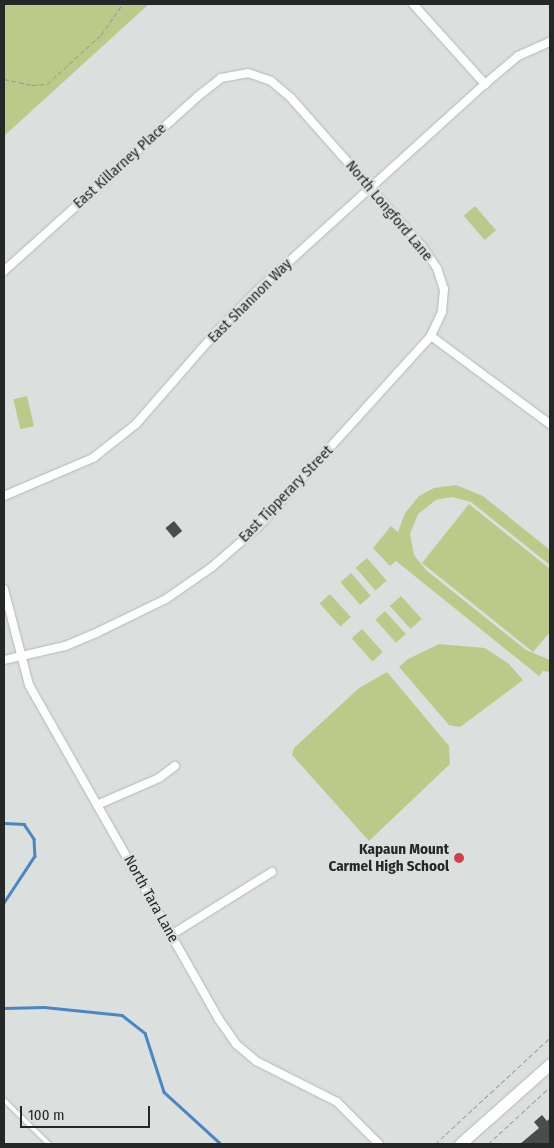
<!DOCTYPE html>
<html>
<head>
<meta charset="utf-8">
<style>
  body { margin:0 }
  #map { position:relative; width:554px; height:1148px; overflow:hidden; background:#dbe0df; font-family:"Fira Sans Condensed",sans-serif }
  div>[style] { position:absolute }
  .green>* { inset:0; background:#bbca89; transform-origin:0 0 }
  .stream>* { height:2.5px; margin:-1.25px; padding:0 1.25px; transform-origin:1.25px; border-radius:1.25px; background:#4987c1 }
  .building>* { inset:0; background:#4a4d4b; transform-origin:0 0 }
  .path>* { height:1px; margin-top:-0.5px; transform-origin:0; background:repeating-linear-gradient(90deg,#979b9b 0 5px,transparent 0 7.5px) }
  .roads { filter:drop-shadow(0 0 1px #b4b8b7) drop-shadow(0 0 1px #b4b8b7) }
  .lane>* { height:4px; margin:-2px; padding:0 2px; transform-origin:2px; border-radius:2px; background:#fff }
  .street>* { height:8px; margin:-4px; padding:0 4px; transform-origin:4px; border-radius:4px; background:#fff }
  .secondary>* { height:11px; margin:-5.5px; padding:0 5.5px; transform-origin:5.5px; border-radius:5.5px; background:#fff }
  .dots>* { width:14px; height:14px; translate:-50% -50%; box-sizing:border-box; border:2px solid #dbe0df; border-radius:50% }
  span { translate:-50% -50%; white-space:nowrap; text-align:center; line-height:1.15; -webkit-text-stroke:5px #dbe0df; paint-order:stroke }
  .street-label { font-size:15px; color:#262828 }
  .poi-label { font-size:15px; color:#262828; font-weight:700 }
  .right { translate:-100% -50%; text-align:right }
  .frame { position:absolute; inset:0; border:5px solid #262828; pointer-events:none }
  .scale { position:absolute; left:20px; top:1106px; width:130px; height:22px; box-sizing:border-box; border:2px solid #262828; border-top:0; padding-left:6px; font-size:15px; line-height:18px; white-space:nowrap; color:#262828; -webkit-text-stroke:4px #dbe0df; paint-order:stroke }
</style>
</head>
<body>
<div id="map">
  <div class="green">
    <div style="clip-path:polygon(4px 4px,149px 4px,4px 136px)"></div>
    <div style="left:475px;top:206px;width:32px;height:15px;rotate:49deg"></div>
    <div style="left:27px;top:396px;width:31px;height:14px;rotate:77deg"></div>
    <div style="clip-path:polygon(456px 485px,483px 496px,550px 550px,550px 565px,471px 502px,452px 497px,436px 500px,418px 514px,410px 534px,414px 555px,426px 570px,526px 650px,550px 660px,550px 672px,543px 671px,539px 676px,396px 561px,390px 566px,373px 548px,391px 526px,398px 532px,405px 513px,419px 496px,434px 488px)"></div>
    <div style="clip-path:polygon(469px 504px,550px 569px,550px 632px,533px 652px,422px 563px)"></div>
    <div style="left:367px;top:558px;width:30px;height:15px;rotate:49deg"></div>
    <div style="left:351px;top:573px;width:30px;height:14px;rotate:49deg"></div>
    <div style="left:330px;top:594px;width:31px;height:14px;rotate:48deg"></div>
    <div style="left:401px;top:596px;width:31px;height:15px;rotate:48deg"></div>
    <div style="left:385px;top:611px;width:31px;height:13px;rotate:48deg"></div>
    <div style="left:362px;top:629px;width:31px;height:14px;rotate:48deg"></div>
    <div style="clip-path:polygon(439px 644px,485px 648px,509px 664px,523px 680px,460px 727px,449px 725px,399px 667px,408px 659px)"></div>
    <div style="clip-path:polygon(387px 672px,449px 746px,450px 764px,369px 841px,292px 755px,294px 748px,359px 688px)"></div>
  </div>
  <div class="stream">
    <div style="left:4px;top:823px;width:20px;rotate:3deg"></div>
    <div style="left:24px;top:824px;width:18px;rotate:56deg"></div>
    <div style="left:34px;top:839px;width:17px;rotate:87deg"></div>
    <div style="left:35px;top:856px;width:56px;rotate:123.4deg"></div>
    <div style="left:4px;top:1008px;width:40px;rotate:-1.4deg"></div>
    <div style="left:44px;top:1007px;width:78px;rotate:5.9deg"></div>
    <div style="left:122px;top:1015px;width:29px;rotate:38deg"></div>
    <div style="left:145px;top:1033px;width:62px;rotate:72.1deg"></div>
    <div style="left:164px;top:1092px;width:77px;rotate:42.4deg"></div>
  </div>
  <div class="building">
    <div style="left:174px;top:521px;width:13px;height:11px;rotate:51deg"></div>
    <div style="clip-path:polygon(542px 1115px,547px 1121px,550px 1118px,550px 1144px,520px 1144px,539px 1128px,534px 1122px)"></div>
  </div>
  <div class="path">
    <div style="left:4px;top:79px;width:29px;rotate:12deg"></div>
    <div style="left:32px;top:85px;width:15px;rotate:-4deg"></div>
    <div style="left:47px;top:84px;width:73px;rotate:-42.2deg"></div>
    <div style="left:101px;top:35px;width:38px;rotate:-55deg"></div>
    <div style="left:435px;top:1144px;width:156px;rotate:-42.7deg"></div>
    <div style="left:488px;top:1144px;width:84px;rotate:-42.6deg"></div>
  </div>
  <div class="roads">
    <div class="lane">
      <div style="left:4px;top:1100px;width:63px;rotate:44.4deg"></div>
    </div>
    <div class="street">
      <div style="left:413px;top:4px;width:108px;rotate:48deg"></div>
      <div style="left:4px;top:271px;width:260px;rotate:-42deg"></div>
      <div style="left:197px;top:97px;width:31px;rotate:-38deg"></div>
      <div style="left:221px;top:78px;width:27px;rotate:-10deg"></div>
      <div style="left:248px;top:73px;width:24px;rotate:19deg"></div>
      <div style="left:271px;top:81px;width:26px;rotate:40deg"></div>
      <div style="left:291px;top:98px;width:198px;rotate:48.5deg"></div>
      <div style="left:422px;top:246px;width:27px;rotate:56deg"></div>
      <div style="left:437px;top:268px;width:22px;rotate:72deg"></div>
      <div style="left:444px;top:289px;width:23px;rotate:95deg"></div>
      <div style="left:442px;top:312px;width:26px;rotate:115deg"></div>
      <div style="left:431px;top:336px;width:258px;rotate:132.2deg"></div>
      <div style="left:258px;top:527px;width:61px;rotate:139deg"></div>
      <div style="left:212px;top:567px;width:56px;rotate:145.2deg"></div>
      <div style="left:166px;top:599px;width:78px;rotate:154.1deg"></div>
      <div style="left:96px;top:633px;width:34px;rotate:157deg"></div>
      <div style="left:65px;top:646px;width:63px;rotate:167.1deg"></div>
      <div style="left:431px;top:336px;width:148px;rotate:36.5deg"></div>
      <div style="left:4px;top:496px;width:97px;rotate:-23.1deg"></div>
      <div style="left:93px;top:458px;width:55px;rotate:-38.3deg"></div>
      <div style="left:136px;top:424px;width:125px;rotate:-48.9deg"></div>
      <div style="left:218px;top:330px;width:62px;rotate:-45deg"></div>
      <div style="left:262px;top:286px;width:301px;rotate:-42.2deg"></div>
      <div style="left:485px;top:84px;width:43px;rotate:-40.3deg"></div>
      <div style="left:518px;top:56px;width:35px;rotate:-24deg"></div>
      <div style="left:4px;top:589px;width:99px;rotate:75.4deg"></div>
      <div style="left:29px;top:685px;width:383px;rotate:60.4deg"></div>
      <div style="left:218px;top:1018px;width:32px;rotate:55deg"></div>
      <div style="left:236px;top:1044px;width:26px;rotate:40deg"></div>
      <div style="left:256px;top:1061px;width:91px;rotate:26.8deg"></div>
      <div style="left:337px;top:1102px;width:59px;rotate:45deg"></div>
      <div style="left:97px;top:805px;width:68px;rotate:-23.5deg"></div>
      <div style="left:159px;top:778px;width:20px;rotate:-37deg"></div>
      <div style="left:171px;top:935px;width:119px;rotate:-32deg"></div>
    </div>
    <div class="secondary">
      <div style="left:460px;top:1144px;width:120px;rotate:-41.6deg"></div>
    </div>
  </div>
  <div class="dots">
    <div style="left:459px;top:858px;background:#d04049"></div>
  </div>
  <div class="street-label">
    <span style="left:120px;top:166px;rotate:-42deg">East Killarney Place</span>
    <span style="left:389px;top:211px;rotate:50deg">North Longford Lane</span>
    <span style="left:250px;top:301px;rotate:-45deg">East Shannon Way</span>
    <span style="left:286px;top:494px;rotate:-46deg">East Tipperary Street</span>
    <span style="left:151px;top:899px;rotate:61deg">North Tara Lane</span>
  </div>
  <div class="poi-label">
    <span class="right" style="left:449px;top:858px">Kapaun Mount<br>Carmel High School</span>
  </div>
  <div class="frame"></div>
  <div class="scale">100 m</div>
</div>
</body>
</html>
